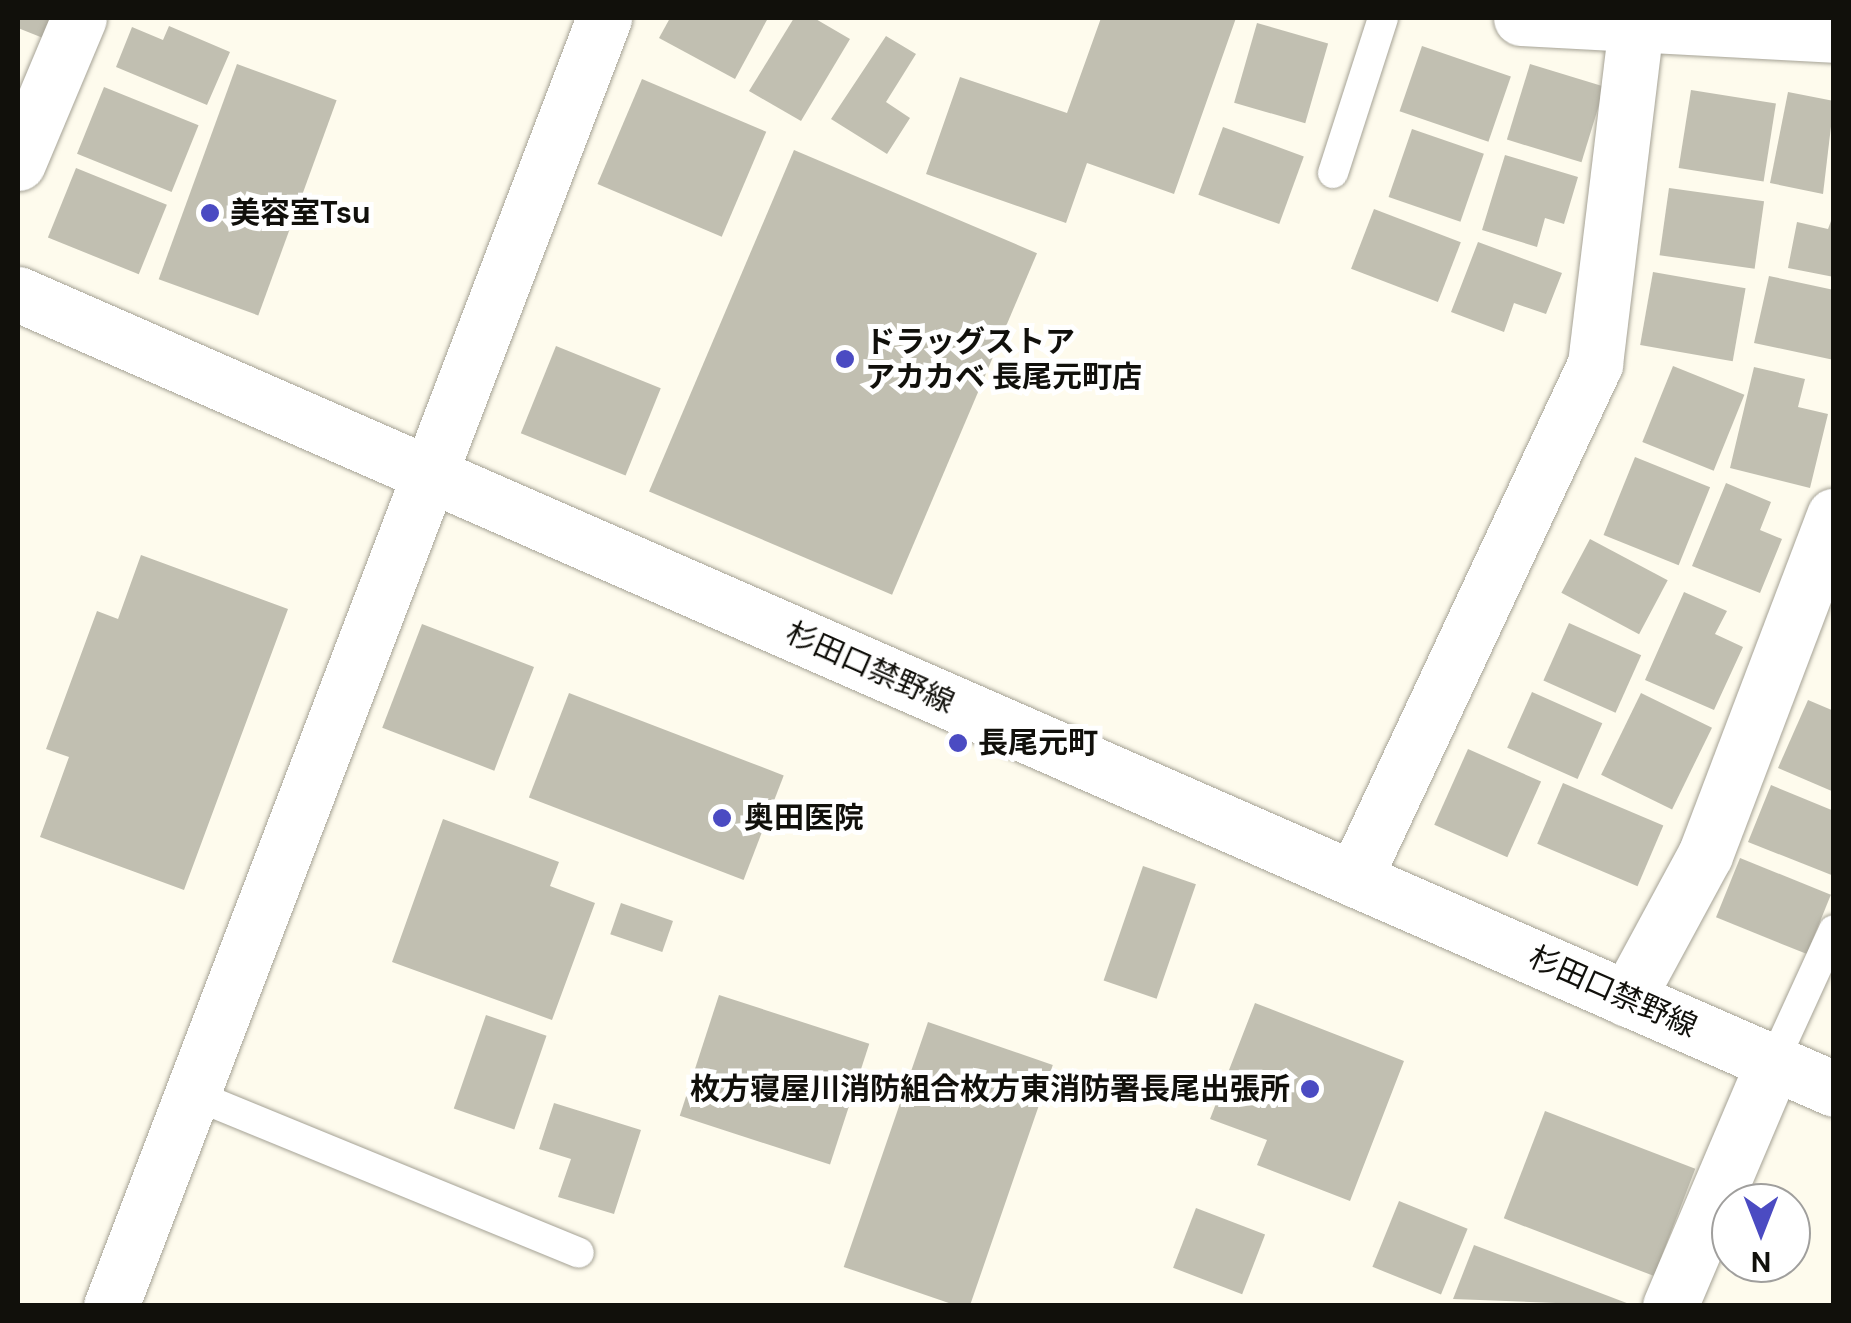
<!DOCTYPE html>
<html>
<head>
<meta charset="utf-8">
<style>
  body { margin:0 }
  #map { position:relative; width:1851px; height:1323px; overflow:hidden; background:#fefbed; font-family:"DM Sans","Noto Sans JP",sans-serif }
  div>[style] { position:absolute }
  .building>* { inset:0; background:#c1bfb1; transform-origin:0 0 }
  .roads { filter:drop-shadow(0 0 2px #a5a295) drop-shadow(0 0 2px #a5a295) }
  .service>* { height:30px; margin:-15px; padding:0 15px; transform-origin:15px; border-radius:15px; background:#fff }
  .minor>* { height:55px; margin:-27.5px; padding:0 27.5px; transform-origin:27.5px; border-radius:27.5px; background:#fff }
  .secondary>* { height:55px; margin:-27.5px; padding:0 27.5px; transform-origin:27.5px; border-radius:27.5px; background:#fff }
  .dots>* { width:28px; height:28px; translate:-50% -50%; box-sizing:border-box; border:5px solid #fff; border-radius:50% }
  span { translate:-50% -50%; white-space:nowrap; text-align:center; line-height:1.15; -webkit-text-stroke:10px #fff; paint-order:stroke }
  .poi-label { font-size:30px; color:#11100b; font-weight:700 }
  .left { translate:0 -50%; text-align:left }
  .right { translate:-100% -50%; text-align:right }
  .street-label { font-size:30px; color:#11100b }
  .frame { position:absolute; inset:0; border:20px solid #11100b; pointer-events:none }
  .north { position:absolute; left:1711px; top:1183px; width:100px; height:100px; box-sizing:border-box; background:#fff; border:2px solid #a09f9d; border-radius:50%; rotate:180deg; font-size:28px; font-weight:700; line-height:40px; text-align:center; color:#11100b }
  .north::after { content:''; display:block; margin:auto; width:35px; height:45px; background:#4b4bc2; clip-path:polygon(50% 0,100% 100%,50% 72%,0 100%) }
</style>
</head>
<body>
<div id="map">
  <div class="building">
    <div style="clip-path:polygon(18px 18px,52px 18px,43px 38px,18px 28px)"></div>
    <div style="clip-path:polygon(670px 18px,768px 18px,735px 79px,659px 38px)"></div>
    <div style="clip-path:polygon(794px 18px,814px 18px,850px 39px,801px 121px,749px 91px)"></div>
    <div style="clip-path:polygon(1101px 18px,1236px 18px,1174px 194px,1087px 163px,1066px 223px,926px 174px,960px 77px,1067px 113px)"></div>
    <div style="left:1257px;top:23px;width:74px;height:83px;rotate:16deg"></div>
    <div style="clip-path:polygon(169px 26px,230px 52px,207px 105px,116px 67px,132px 27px,163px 40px)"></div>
    <div style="clip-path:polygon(886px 36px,916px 54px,886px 102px,910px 118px,887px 154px,831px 119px)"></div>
    <div style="left:1422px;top:46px;width:94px;height:69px;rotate:19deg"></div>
    <div style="left:237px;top:64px;width:106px;height:229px;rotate:20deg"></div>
    <div style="left:1530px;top:64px;width:78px;height:79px;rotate:17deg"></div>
    <div style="left:642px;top:79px;width:135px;height:114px;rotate:23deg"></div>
    <div style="left:104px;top:87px;width:102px;height:72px;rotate:22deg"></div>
    <div style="left:1691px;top:90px;width:86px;height:79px;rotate:9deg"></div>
    <div style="clip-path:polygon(1788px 92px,1834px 101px,1823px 194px,1770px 183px)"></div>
    <div style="left:1223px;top:127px;width:86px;height:72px;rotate:20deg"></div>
    <div style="left:1412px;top:129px;width:76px;height:72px;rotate:19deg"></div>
    <div style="left:794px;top:150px;width:264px;height:371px;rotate:23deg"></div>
    <div style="clip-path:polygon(1505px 155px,1578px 177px,1564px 224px,1545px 218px,1537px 247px,1482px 230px)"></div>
    <div style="left:76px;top:168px;width:98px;height:75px;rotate:22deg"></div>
    <div style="left:1669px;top:188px;width:96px;height:68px;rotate:8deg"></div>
    <div style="left:1374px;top:209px;width:93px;height:64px;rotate:21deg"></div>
    <div style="clip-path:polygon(1834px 213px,1834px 277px,1788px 268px,1797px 222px,1828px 229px)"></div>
    <div style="clip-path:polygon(1478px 242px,1562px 273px,1546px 314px,1514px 303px,1504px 332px,1451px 312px)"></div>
    <div style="left:1653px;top:272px;width:94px;height:74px;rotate:10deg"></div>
    <div style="clip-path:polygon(1769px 276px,1834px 290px,1834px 360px,1754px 343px)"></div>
    <div style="left:556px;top:346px;width:113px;height:94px;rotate:22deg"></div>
    <div style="left:1673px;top:366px;width:77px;height:82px;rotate:22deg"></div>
    <div style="clip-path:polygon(1754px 367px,1805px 379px,1798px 407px,1828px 414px,1810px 488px,1730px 468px)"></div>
    <div style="left:1635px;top:457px;width:81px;height:84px;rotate:22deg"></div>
    <div style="clip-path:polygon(1726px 483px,1771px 502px,1760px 530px,1782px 539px,1760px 593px,1692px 566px)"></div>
    <div style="left:1590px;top:539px;width:88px;height:61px;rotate:28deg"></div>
    <div style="clip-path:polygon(141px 555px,288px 609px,184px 890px,40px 837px,69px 757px,46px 749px,97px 611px,118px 619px)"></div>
    <div style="clip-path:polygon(1684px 592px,1727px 611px,1715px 634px,1743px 647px,1714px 710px,1645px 680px)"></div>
    <div style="left:1569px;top:623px;width:79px;height:63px;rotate:24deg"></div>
    <div style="left:422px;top:624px;width:120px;height:111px;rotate:21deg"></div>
    <div style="left:1532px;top:692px;width:77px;height:61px;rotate:24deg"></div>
    <div style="left:569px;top:693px;width:230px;height:112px;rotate:21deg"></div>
    <div style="left:1641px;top:693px;width:79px;height:91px;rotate:26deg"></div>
    <div style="clip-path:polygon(1808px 700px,1834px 711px,1834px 792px,1778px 768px)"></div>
    <div style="left:1468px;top:749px;width:80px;height:83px;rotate:24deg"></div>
    <div style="left:1563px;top:783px;width:109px;height:66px;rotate:23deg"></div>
    <div style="clip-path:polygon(1771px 785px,1834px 811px,1834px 876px,1748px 842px)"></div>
    <div style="clip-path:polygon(443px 819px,559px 862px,550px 886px,595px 903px,552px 1020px,392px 962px)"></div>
    <div style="left:1740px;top:858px;width:98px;height:64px;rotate:22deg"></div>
    <div style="left:1143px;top:866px;width:56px;height:121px;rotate:19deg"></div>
    <div style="left:621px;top:903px;width:55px;height:33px;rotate:19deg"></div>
    <div style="left:719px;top:995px;width:158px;height:127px;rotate:18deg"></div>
    <div style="clip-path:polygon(1255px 1003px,1404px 1061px,1350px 1201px,1257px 1165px,1267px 1140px,1210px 1119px)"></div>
    <div style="left:486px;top:1015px;width:64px;height:99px;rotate:19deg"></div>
    <div style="left:928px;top:1022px;width:132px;height:259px;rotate:19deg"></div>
    <div style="clip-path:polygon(554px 1103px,641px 1130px,614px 1214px,558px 1197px,571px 1159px,539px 1149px)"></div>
    <div style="left:1545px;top:1111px;width:161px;height:115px;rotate:21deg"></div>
    <div style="left:1399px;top:1201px;width:74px;height:71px;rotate:22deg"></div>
    <div style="left:1196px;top:1208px;width:74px;height:64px;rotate:21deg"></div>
    <div style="clip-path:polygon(1474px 1245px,1632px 1305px,1632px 1306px,1453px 1299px)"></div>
  </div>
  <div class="roads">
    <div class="service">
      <div style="left:1333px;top:173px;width:163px;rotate:-72.1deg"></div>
      <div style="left:1773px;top:1063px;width:146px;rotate:-65.4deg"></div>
      <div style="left:192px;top:1094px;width:418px;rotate:22.3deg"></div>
    </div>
    <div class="minor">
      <div style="left:1521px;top:18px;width:313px;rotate:3.1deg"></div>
      <div style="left:18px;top:163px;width:157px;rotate:-67.2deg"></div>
      <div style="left:1354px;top:879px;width:569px;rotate:-64.92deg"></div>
      <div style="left:1595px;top:364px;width:342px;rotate:-83.1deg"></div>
      <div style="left:1627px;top:999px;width:164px;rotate:-61.6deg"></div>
      <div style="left:1705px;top:855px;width:363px;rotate:-69.2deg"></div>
      <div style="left:111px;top:1306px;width:1379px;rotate:-69.05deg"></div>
      <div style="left:1670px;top:1306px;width:264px;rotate:-67deg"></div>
    </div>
    <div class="secondary">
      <div style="left:18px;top:294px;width:1982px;rotate:23.64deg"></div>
    </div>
  </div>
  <div class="dots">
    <div style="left:210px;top:213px;background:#4b4bc2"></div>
    <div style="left:845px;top:359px;background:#4b4bc2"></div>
    <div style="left:958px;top:743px;background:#4b4bc2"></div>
    <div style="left:722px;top:818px;background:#4b4bc2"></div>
    <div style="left:1310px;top:1089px;background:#4b4bc2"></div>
  </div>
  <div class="poi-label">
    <span class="left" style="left:230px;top:213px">美容室Tsu</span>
    <span class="left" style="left:865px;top:359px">ドラッグストア<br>アカカベ 長尾元町店</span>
    <span class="left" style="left:978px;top:743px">長尾元町</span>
    <span class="left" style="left:744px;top:818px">奥田医院</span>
    <span class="right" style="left:1290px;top:1089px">枚方寝屋川消防組合枚方東消防署長尾出張所</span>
  </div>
  <div class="street-label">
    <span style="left:870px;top:668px;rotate:24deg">杉田口禁野線</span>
    <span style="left:1613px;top:992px;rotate:24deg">杉田口禁野線</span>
  </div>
  <div class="frame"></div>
  <div class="north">N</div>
</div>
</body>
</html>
